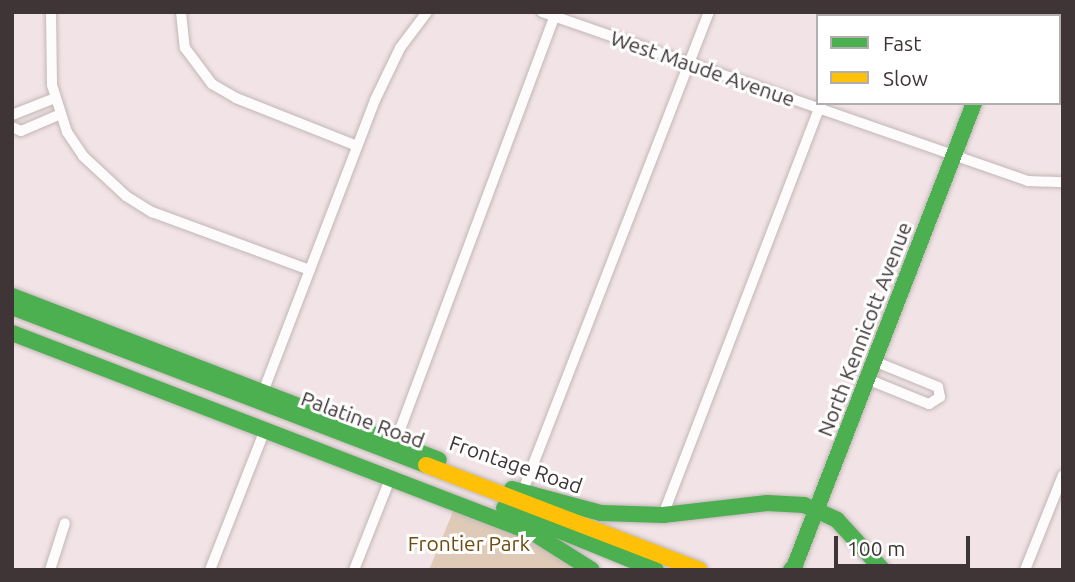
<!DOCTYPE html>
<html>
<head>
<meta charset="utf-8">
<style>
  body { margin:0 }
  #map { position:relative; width:1075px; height:582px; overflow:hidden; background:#f2e4e6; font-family:Ubuntu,sans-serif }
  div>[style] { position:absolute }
  .green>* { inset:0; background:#decab7 }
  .roads { filter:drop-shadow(0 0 2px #c1b6b7) drop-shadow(0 0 2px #c1b6b7) }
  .street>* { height:10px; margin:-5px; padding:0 5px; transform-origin:5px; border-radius:5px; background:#fdfbfb }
  .fast>* { height:16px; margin:-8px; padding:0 8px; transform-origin:8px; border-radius:8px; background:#4caf50 }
  .slow>* { height:16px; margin:-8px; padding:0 8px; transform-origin:8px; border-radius:8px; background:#ffc107 }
  span { translate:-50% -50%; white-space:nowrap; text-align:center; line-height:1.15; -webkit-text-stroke:6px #fff; paint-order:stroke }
  .street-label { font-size:21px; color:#3f3536 }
  .park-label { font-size:21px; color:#6e4c10 }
  .frame { position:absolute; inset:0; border:14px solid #3f3536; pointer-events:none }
  .legend { position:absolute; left:816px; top:14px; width:245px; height:91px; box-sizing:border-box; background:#fff; border:2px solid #b2aeaf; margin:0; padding:9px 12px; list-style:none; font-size:21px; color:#3f3536 }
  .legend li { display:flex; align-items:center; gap:14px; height:35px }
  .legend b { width:35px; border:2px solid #b2aeaf }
  .scale { position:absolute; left:834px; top:536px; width:136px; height:32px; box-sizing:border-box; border:4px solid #3f3536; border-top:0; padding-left:9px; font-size:21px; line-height:24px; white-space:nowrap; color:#3f3536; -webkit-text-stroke:5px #fff; paint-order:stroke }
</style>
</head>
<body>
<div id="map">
  <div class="green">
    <div style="clip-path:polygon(454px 509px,531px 537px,584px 570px,429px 570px)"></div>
  </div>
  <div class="roads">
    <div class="street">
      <div style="left:51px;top:12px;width:73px;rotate:89.2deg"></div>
      <div style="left:52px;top:85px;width:49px;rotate:72.3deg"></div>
      <div style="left:67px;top:132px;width:29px;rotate:56deg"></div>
      <div style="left:83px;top:156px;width:59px;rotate:42.9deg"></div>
      <div style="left:126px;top:196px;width:31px;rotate:32deg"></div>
      <div style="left:152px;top:212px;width:168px;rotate:20.2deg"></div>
      <div style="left:181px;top:12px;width:36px;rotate:84deg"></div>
      <div style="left:185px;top:48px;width:45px;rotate:53.1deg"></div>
      <div style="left:212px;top:84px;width:28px;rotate:30deg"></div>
      <div style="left:236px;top:98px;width:130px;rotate:21.6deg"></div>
      <div style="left:542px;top:12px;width:515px;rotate:19.17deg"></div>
      <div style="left:1028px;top:181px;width:35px;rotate:2deg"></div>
      <div style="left:855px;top:16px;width:4px;rotate:-63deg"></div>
      <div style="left:12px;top:115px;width:46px;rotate:-21.6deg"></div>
      <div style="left:12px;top:127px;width:10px;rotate:24deg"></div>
      <div style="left:21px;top:131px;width:43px;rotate:-23deg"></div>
      <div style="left:867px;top:379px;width:67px;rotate:22deg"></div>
      <div style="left:929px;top:404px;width:13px;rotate:-32deg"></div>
      <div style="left:940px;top:397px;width:10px;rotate:-101deg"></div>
      <div style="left:938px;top:387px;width:69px;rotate:-157.9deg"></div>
      <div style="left:263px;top:392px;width:313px;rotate:-69deg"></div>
      <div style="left:375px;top:100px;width:58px;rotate:-64.3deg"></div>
      <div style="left:400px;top:48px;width:45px;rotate:-53.1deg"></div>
      <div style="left:395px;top:443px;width:455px;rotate:-69.5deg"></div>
      <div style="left:522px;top:493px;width:516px;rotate:-68.76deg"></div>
      <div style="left:663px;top:515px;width:441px;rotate:-69deg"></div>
      <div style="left:50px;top:570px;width:49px;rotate:-72.3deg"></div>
      <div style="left:210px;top:570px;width:150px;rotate:-68.6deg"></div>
      <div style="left:354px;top:570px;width:98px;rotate:-68.4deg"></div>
      <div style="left:1025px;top:570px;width:102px;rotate:-68.2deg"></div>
    </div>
    <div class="fast">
      <div style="left:12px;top:296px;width:457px;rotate:21deg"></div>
      <div style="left:12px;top:307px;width:443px;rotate:20.9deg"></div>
      <div style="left:12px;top:333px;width:560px;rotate:21.02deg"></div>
      <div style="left:535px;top:534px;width:67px;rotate:32.3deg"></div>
      <div style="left:512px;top:489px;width:92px;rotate:15.1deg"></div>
      <div style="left:601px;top:513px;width:62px;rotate:1.8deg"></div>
      <div style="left:663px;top:515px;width:105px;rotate:-6.6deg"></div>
      <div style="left:767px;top:503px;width:37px;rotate:3deg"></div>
      <div style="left:804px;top:505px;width:36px;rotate:24deg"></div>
      <div style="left:837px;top:520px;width:68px;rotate:47.4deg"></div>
      <div style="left:504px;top:508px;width:164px;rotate:22.2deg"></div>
      <div style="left:791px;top:570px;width:6px;rotate:-45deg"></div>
      <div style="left:793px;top:570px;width:501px;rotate:-68.81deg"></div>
    </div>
    <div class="slow">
      <div style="left:1008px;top:16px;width:4px;rotate:-63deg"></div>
      <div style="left:426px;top:465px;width:293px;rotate:21deg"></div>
    </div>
  </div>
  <div class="street-label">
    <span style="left:703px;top:68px;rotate:19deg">West Maude Avenue</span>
    <span style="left:864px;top:329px;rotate:-69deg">North Kennicott Avenue</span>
    <span style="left:363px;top:419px;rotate:20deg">Palatine Road</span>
    <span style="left:516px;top:464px;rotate:19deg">Frontage Road</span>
  </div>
  <div class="park-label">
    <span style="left:469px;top:543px">Frontier Park</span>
  </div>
  <div class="frame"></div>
  <ul class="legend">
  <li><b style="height:9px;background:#4caf50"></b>Fast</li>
  <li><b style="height:9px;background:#ffc107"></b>Slow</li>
  </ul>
  <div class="scale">100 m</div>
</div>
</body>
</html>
